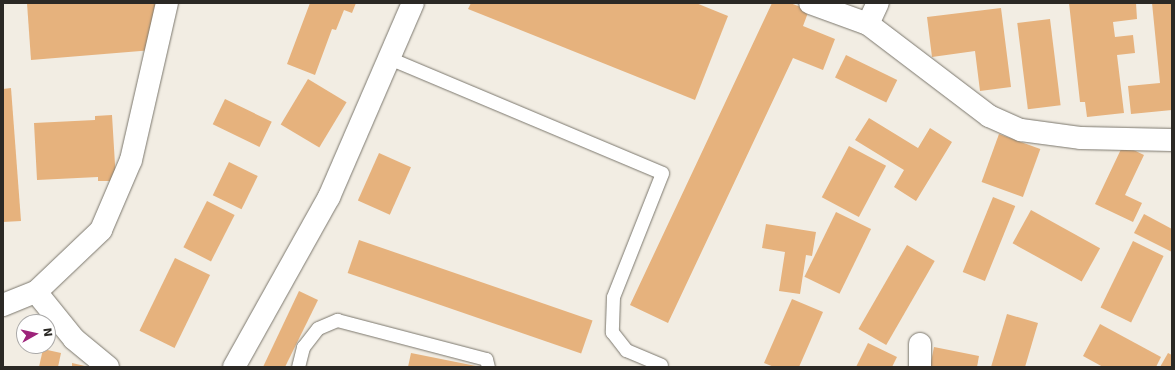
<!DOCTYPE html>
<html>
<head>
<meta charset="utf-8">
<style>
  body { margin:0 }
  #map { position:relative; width:1175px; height:370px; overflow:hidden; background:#f2ede3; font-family:"DejaVu Sans",sans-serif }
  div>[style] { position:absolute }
  .building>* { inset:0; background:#e6b27d; transform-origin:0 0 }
  .roads { filter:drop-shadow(0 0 1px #7b776d) drop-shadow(0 0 1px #7b776d) }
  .lane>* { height:13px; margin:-6.5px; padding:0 6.5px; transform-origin:6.5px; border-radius:6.5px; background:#fff }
  .street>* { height:22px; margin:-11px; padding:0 11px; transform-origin:11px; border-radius:11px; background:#fff }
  span { translate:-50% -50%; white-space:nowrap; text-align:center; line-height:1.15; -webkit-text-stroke:3px #fff; paint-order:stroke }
  .frame { position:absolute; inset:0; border:4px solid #2b2925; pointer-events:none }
  .north { position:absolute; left:16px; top:314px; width:40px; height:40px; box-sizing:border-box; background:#fff; border:1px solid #aaa9a8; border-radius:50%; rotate:82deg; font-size:11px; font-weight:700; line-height:16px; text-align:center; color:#2b2925 }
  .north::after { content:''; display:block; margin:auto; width:14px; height:18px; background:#9d237a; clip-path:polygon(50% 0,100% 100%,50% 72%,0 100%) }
</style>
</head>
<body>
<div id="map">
  <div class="building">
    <div style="clip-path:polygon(27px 3px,161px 3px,165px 49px,31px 60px)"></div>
    <div style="clip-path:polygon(310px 3px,356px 3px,352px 13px,344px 10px,336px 30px,332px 29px,315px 75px,287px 64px)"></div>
    <div style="clip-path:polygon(471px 3px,696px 3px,728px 16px,695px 100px,468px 9px)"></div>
    <div style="clip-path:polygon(772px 3px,790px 3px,809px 10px,803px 26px,835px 39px,823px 70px,793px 58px,668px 323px,630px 305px)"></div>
    <div style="clip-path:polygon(1069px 3px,1136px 3px,1137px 19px,1113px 22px,1115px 37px,1133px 35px,1135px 53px,1117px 55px,1124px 113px,1087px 117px,1085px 102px,1080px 102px)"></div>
    <div style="clip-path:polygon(1152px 3px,1172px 3px,1172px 110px,1131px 114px,1128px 86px,1160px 83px)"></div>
    <div style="clip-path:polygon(1001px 8px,1011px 87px,980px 91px,975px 51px,932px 57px,927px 17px)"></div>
    <div style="left:1050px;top:19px;width:87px;height:33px;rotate:83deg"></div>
    <div style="left:846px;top:55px;width:57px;height:25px;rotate:26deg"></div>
    <div style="left:308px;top:79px;width:45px;height:53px;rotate:31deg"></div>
    <div style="clip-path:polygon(11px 88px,21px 221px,3px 222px,3px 89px)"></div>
    <div style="left:225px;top:99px;width:52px;height:28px;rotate:26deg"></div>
    <div style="clip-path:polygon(112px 115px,116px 181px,98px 181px,98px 177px,37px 180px,34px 123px,95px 120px,95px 116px)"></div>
    <div style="clip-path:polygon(869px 118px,918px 148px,930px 128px,952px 142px,916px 201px,894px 187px,904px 170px,855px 140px)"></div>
    <div style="left:999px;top:134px;width:44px;height:51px;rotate:20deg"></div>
    <div style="clip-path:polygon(1123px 145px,1144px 155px,1125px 195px,1142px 203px,1133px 222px,1095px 204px)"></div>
    <div style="left:849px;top:146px;width:42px;height:58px;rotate:28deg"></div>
    <div style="left:379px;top:153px;width:35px;height:52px;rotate:24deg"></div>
    <div style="left:229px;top:162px;width:32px;height:37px;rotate:26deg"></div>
    <div style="left:993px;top:197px;width:24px;height:81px;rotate:22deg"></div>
    <div style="left:207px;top:201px;width:31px;height:52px;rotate:27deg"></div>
    <div style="left:1031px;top:210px;width:79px;height:38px;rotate:29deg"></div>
    <div style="left:836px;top:212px;width:39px;height:72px;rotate:26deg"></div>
    <div style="clip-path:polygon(1144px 214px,1172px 229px,1172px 252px,1134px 233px)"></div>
    <div style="clip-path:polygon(766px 224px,816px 232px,812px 256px,806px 255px,800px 294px,779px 291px,785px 252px,762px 248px)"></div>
    <div style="left:359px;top:240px;width:247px;height:35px;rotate:19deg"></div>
    <div style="left:1133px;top:241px;width:34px;height:74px;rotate:26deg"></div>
    <div style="left:907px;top:245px;width:32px;height:97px;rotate:30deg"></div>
    <div style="left:175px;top:258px;width:39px;height:81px;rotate:26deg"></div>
    <div style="clip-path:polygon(299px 291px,318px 300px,285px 367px,263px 367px)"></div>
    <div style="clip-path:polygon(792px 299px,823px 312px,799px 367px,774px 367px,764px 363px)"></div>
    <div style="clip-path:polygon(1007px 314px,1038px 323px,1025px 367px,991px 367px)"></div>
    <div style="clip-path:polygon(1100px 324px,1161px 357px,1156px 367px,1103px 367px,1083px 356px)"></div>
    <div style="clip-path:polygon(868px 343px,897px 357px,892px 367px,856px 367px)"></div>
    <div style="clip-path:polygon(934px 347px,979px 356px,977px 367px,930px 367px)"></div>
    <div style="clip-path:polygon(43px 349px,61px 353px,58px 367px,39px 367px)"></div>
    <div style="clip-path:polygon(411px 353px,476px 366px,476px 367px,408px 367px)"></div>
    <div style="clip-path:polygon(1168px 353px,1172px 355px,1172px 367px,1160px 367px)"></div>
    <div style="clip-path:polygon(72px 363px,85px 366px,85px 367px,72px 367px)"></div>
  </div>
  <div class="roads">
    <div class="lane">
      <div style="left:389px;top:58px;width:296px;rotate:22.8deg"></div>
      <div style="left:662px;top:173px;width:133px;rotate:111.6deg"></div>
      <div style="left:613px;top:297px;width:35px;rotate:92deg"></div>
      <div style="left:612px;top:332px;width:23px;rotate:52deg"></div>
      <div style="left:626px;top:350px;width:38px;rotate:23deg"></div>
      <div style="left:298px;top:367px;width:21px;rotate:-76deg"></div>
      <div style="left:303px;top:347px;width:24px;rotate:-52deg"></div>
      <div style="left:318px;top:328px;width:21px;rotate:-23deg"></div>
      <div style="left:337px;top:320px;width:154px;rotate:14.7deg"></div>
      <div style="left:486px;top:359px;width:8px;rotate:76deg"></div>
    </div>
    <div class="street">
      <div style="left:810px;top:3px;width:62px;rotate:19.9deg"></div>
      <div style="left:868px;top:24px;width:152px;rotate:37.2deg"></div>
      <div style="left:989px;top:116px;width:35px;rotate:24deg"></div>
      <div style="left:1021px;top:130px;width:61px;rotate:7.6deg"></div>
      <div style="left:1081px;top:138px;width:91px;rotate:1.3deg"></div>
      <div style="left:868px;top:24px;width:23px;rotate:-65deg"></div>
      <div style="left:36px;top:292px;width:60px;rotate:51deg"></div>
      <div style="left:74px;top:339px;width:44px;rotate:39.5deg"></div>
      <div style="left:3px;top:305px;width:35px;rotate:-22deg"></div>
      <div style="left:36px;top:292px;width:90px;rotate:-43.6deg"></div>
      <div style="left:101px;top:230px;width:76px;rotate:-66.8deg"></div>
      <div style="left:131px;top:160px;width:161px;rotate:-77.1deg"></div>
      <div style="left:234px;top:367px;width:195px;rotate:-60.8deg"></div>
      <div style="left:329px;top:197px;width:211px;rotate:-66.6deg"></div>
      <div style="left:920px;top:367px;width:23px;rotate:-90deg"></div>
    </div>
  </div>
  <div class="frame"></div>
  <div class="north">N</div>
</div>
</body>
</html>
